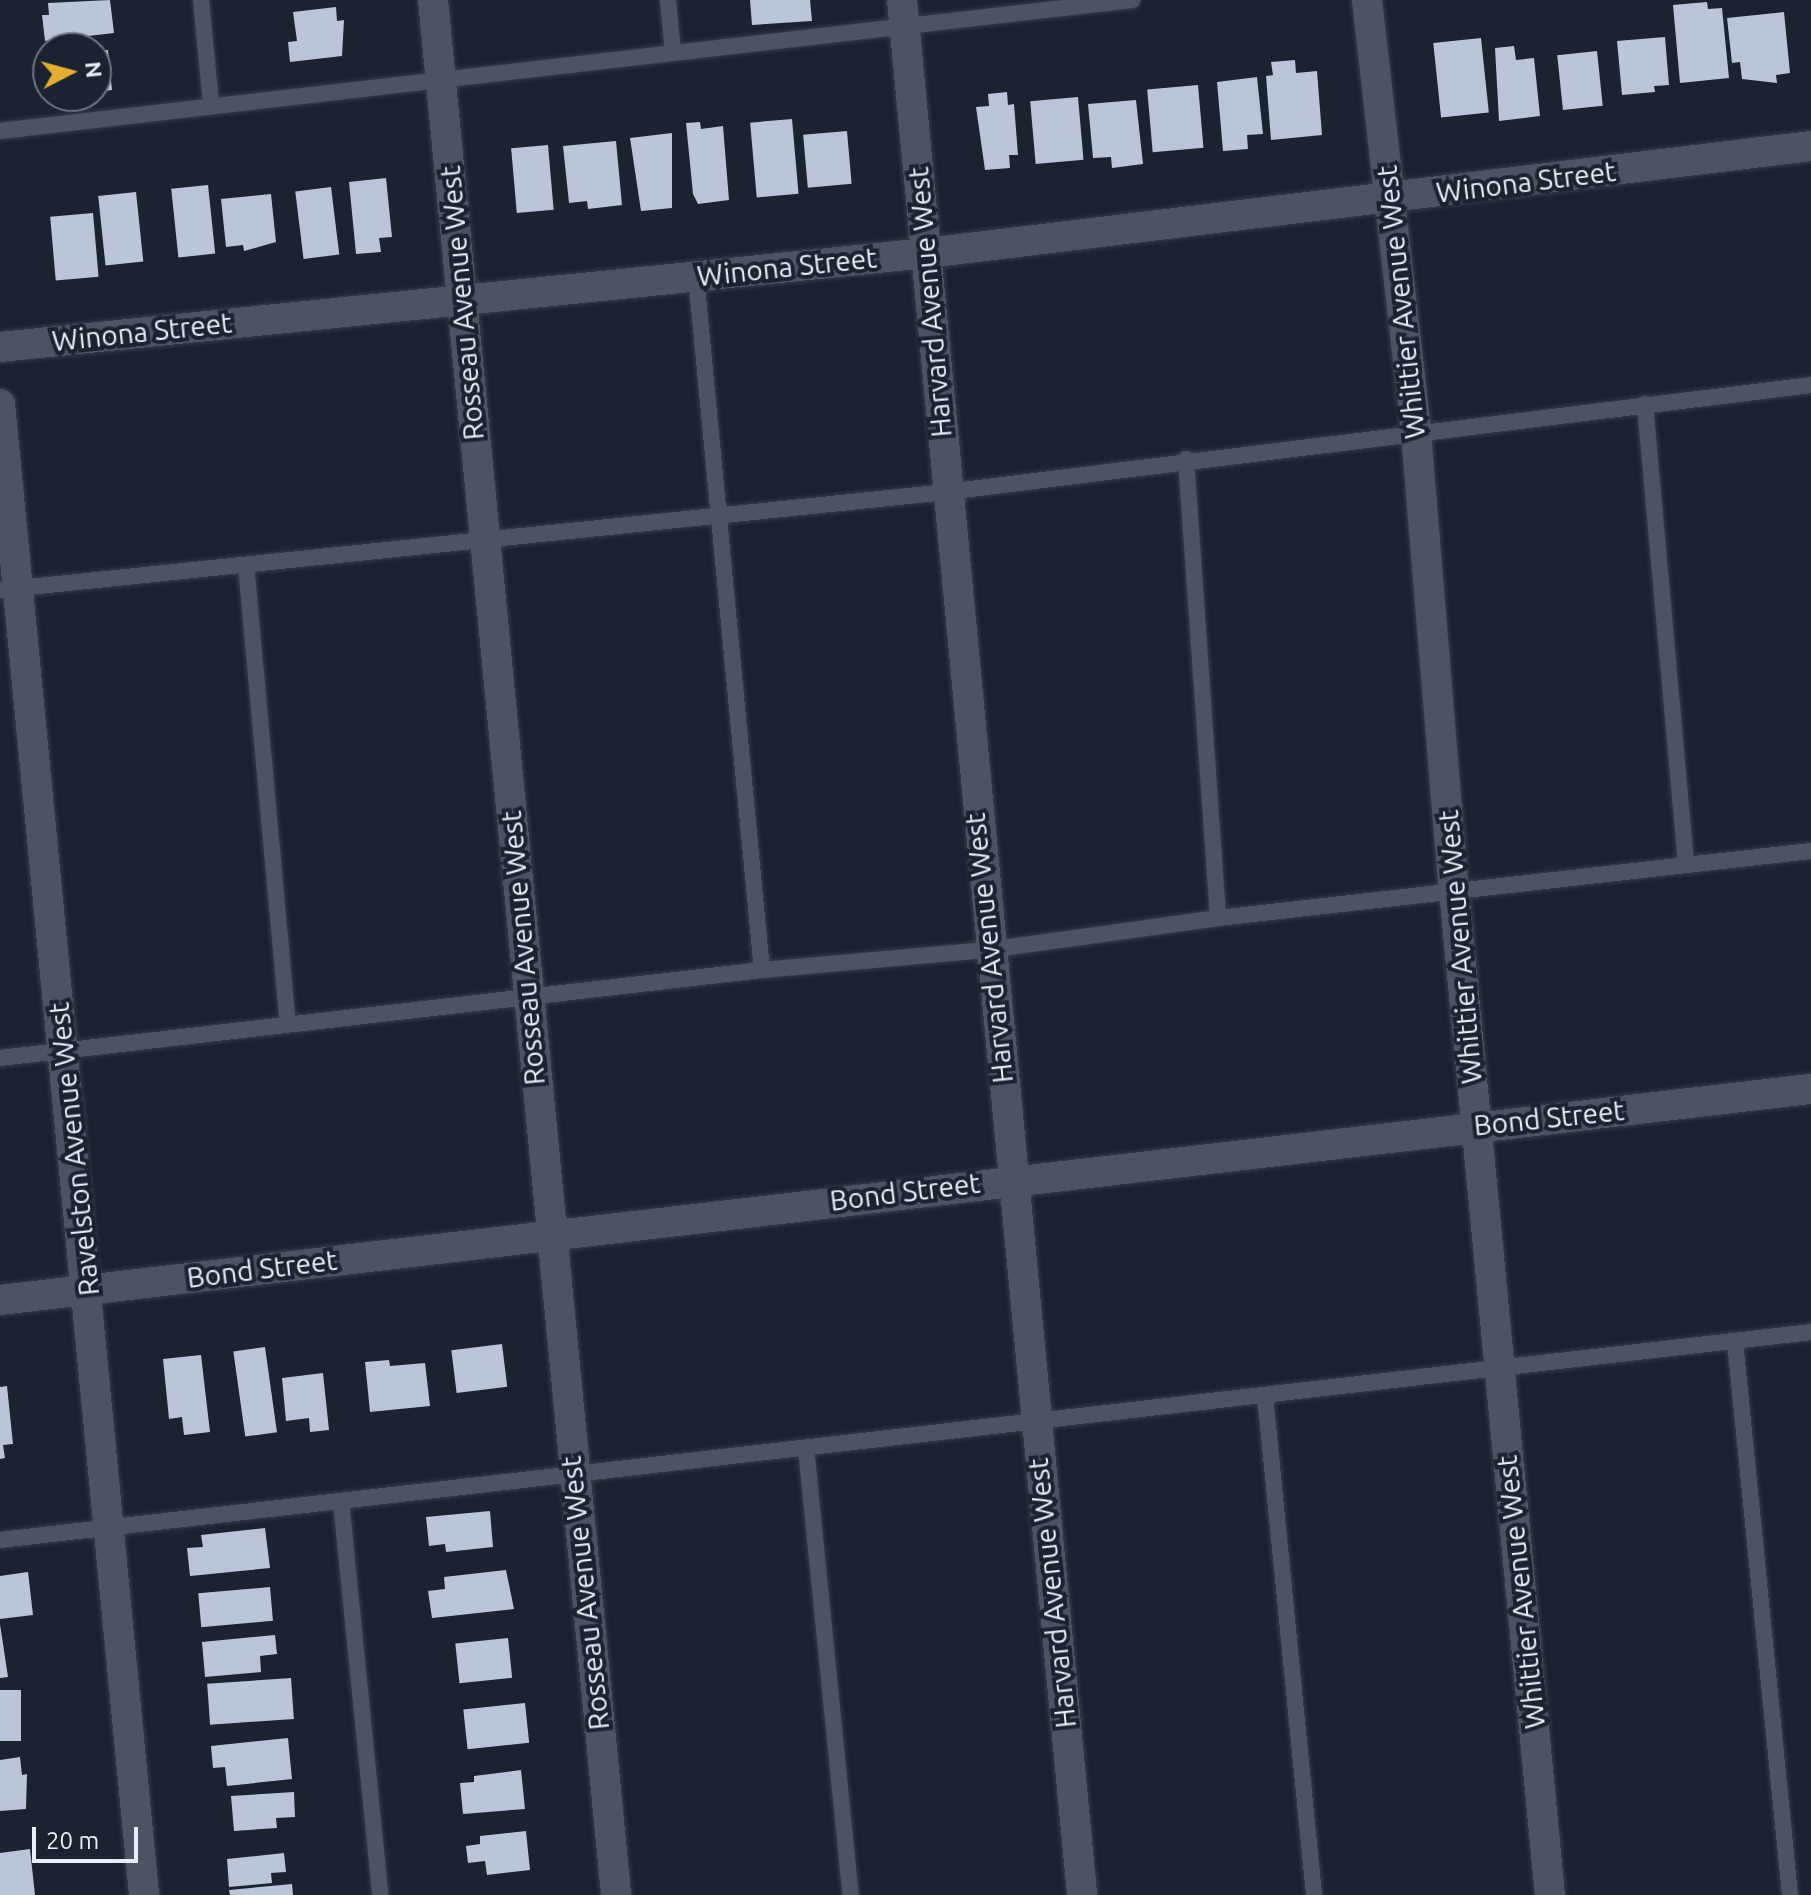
<!DOCTYPE html>
<html>
<head>
<meta charset="utf-8">
<style>
  body { margin:0 }
  #map { position:relative; width:1811px; height:1895px; overflow:hidden; background:#1b2230; font-family:Ubuntu,sans-serif }
  div>[style] { position:absolute }
  .building>* { inset:0; background:#bbc5d7; transform-origin:0 0 }
  .roads { filter:drop-shadow(0 0 2px #383d48) drop-shadow(0 0 2px #383d48) }
  .lane>* { height:16px; margin:-8px; padding:0 8px; transform-origin:8px; border-radius:8px; background:#4c5464 }
  .street>* { height:30px; margin:-15px; padding:0 15px; transform-origin:15px; border-radius:15px; background:#4c5464 }
  span { translate:-50% -50%; white-space:nowrap; text-align:center; line-height:1.15; -webkit-text-stroke:8px #1b2230; paint-order:stroke }
  .street-label { font-size:28px; color:#e8edf7 }
  .north { position:absolute; left:32px; top:32px; width:80px; height:80px; box-sizing:border-box; background:#1b2230; border:2px solid #6d7380; border-radius:50%; rotate:84deg; font-size:22px; font-weight:700; line-height:32px; text-align:center; color:#e8edf7 }
  .north::after { content:''; display:block; margin:auto; width:28px; height:36px; background:#e4ae35; clip-path:polygon(50% 0,100% 100%,50% 72%,0 100%) }
  .scale { position:absolute; left:32px; top:1827px; width:106px; height:36px; box-sizing:border-box; border:4px solid #e8edf7; border-top:0; padding-left:10px; font-size:24px; line-height:28px; white-space:nowrap; color:#e8edf7; -webkit-text-stroke:6px #1b2230; paint-order:stroke }
</style>
</head>
<body>
<div id="map">
  <div class="building">
    <div style="clip-path:polygon(110px 0,114px 33px,45px 41px,42px 15px,49px 15px,48px 3px)"></div>
    <div style="clip-path:polygon(750px 0,810px 0,812px 21px,752px 25px)"></div>
    <div style="clip-path:polygon(1707px 2px,1708px 9px,1722px 8px,1729px 78px,1680px 83px,1673px 5px)"></div>
    <div style="clip-path:polygon(336px 7px,337px 21px,344px 20px,342px 56px,290px 62px,288px 42px,297px 41px,293px 12px)"></div>
    <div style="clip-path:polygon(1784px 12px,1790px 73px,1776px 75px,1777px 83px,1742px 79px,1740px 62px,1732px 63px,1727px 18px)"></div>
    <div style="clip-path:polygon(1665px 37px,1669px 85px,1654px 86px,1655px 92px,1622px 95px,1617px 41px)"></div>
    <div style="left:1481px;top:38px;width:75px;height:48px;rotate:84deg"></div>
    <div style="clip-path:polygon(1514px 46px,1516px 60px,1534px 58px,1540px 116px,1499px 121px,1495px 48px)"></div>
    <div style="clip-path:polygon(108px 50px,112px 90px,96px 92px,96px 51px)"></div>
    <div style="left:1597px;top:51px;width:55px;height:40px;rotate:84deg"></div>
    <div style="clip-path:polygon(1295px 60px,1296px 73px,1317px 71px,1322px 135px,1271px 140px,1266px 76px,1273px 75px,1271px 62px)"></div>
    <div style="clip-path:polygon(1257px 77px,1263px 134px,1247px 135px,1248px 149px,1223px 151px,1217px 82px)"></div>
    <div style="left:1198px;top:85px;width:63px;height:51px;rotate:85deg"></div>
    <div style="clip-path:polygon(1007px 92px,1008px 105px,1014px 104px,1018px 155px,1009px 155px,1010px 168px,985px 170px,976px 107px,989px 106px,988px 94px)"></div>
    <div style="left:1078px;top:97px;width:63px;height:48px;rotate:85deg"></div>
    <div style="clip-path:polygon(1136px 100px,1143px 164px,1112px 168px,1111px 157px,1093px 158px,1088px 104px)"></div>
    <div style="left:792px;top:119px;width:75px;height:42px;rotate:85deg"></div>
    <div style="clip-path:polygon(700px 122px,701px 129px,723px 126px,729px 200px,698px 204px,693px 194px,686px 123px)"></div>
    <div style="left:847px;top:131px;width:53px;height:44px;rotate:85deg"></div>
    <div style="clip-path:polygon(672px 133px,672px 208px,641px 211px,630px 138px)"></div>
    <div style="clip-path:polygon(616px 141px,622px 205px,588px 209px,587px 201px,569px 203px,563px 146px)"></div>
    <div style="left:548px;top:145px;width:65px;height:37px;rotate:85deg"></div>
    <div style="clip-path:polygon(386px 178px,392px 237px,379px 238px,381px 252px,356px 254px,349px 182px)"></div>
    <div style="left:208px;top:185px;width:69px;height:37px;rotate:84deg"></div>
    <div style="left:331px;top:187px;width:68px;height:36px;rotate:83deg"></div>
    <div style="left:136px;top:192px;width:70px;height:38px;rotate:84deg"></div>
    <div style="clip-path:polygon(271px 194px,276px 242px,244px 251px,243px 245px,226px 247px,221px 199px)"></div>
    <div style="left:93px;top:213px;width:64px;height:43px;rotate:85deg"></div>
    <div style="left:502px;top:1344px;width:43px;height:51px;rotate:83deg"></div>
    <div style="left:265px;top:1347px;width:86px;height:32px;rotate:82deg"></div>
    <div style="clip-path:polygon(201px 1355px,210px 1432px,184px 1435px,182px 1417px,169px 1419px,163px 1359px)"></div>
    <div style="clip-path:polygon(389px 1360px,390px 1366px,425px 1363px,430px 1406px,370px 1412px,365px 1362px)"></div>
    <div style="clip-path:polygon(323px 1373px,329px 1430px,310px 1432px,309px 1418px,286px 1421px,282px 1378px)"></div>
    <div style="clip-path:polygon(7px 1386px,13px 1444px,3px 1445px,5px 1458px,0 1459px,0 1387px)"></div>
    <div style="clip-path:polygon(490px 1511px,493px 1547px,446px 1552px,445px 1544px,429px 1546px,426px 1517px)"></div>
    <div style="clip-path:polygon(265px 1528px,270px 1568px,190px 1576px,187px 1548px,203px 1547px,201px 1535px)"></div>
    <div style="clip-path:polygon(506px 1570px,514px 1609px,432px 1618px,428px 1591px,445px 1589px,444px 1577px)"></div>
    <div style="clip-path:polygon(28px 1572px,33px 1615px,0 1619px,0 1576px)"></div>
    <div style="left:270px;top:1587px;width:34px;height:72px;rotate:85deg"></div>
    <div style="clip-path:polygon(0 1624px,8px 1677px,0 1678px)"></div>
    <div style="clip-path:polygon(275px 1635px,277px 1654px,260px 1656px,261px 1672px,205px 1677px,202px 1642px)"></div>
    <div style="left:508px;top:1638px;width:40px;height:53px;rotate:84deg"></div>
    <div style="left:291px;top:1678px;width:41px;height:84px;rotate:86deg"></div>
    <div style="left:21px;top:1690px;width:51px;height:21px;rotate:90deg"></div>
    <div style="left:525px;top:1703px;width:40px;height:62px;rotate:84deg"></div>
    <div style="clip-path:polygon(288px 1738px,292px 1779px,227px 1786px,225px 1767px,213px 1768px,211px 1746px)"></div>
    <div style="clip-path:polygon(20px 1757px,22px 1775px,27px 1774px,26px 1809px,0 1811px,0 1760px)"></div>
    <div style="clip-path:polygon(521px 1770px,525px 1809px,463px 1814px,460px 1783px,474px 1782px,474px 1776px)"></div>
    <div style="clip-path:polygon(294px 1792px,295px 1817px,276px 1818px,277px 1828px,234px 1831px,231px 1796px)"></div>
    <div style="clip-path:polygon(526px 1831px,530px 1870px,487px 1875px,485px 1861px,468px 1863px,466px 1846px,480px 1844px,480px 1836px)"></div>
    <div style="clip-path:polygon(30px 1849px,35px 1895px,0 1895px,0 1853px)"></div>
    <div style="clip-path:polygon(284px 1853px,286px 1872px,271px 1873px,272px 1883px,229px 1887px,227px 1859px)"></div>
    <div style="clip-path:polygon(292px 1884px,293px 1895px,230px 1895px,229px 1890px)"></div>
  </div>
  <div class="roads">
    <div class="lane">
      <div style="left:201px;top:0;width:103px;rotate:84.5deg"></div>
      <div style="left:668px;top:0;width:53px;rotate:84.6deg"></div>
      <div style="left:0;top:131px;width:1140px;rotate:-6.6deg"></div>
      <div style="left:696px;top:276px;width:697px;rotate:84.57deg"></div>
      <div style="left:1645px;top:404px;width:462px;rotate:84.9deg"></div>
      <div style="left:1186px;top:459px;width:460px;rotate:86deg"></div>
      <div style="left:246px;top:565px;width:461px;rotate:84.8deg"></div>
      <div style="left:0;top:590px;width:951px;rotate:-5.91deg"></div>
      <div style="left:946px;top:492px;width:872px;rotate:-7.05deg"></div>
      <div style="left:0;top:1058px;width:767px;rotate:-6.59deg"></div>
      <div style="left:762px;top:970px;width:227px;rotate:-5.1deg"></div>
      <div style="left:988px;top:950px;width:232px;rotate:-7.9deg"></div>
      <div style="left:1218px;top:918px;width:597px;rotate:-6.45deg"></div>
      <div style="left:1735px;top:1341px;width:557px;rotate:84.33deg"></div>
      <div style="left:1265px;top:1395px;width:502px;rotate:84.4deg"></div>
      <div style="left:806px;top:1448px;width:449px;rotate:84.3deg"></div>
      <div style="left:341px;top:1501px;width:396px;rotate:84.3deg"></div>
      <div style="left:0;top:1540px;width:1823px;rotate:-6.55deg"></div>
    </div>
    <div class="street">
      <div style="left:433px;top:0;width:1904px;rotate:84.48deg"></div>
      <div style="left:902px;top:0;width:1904px;rotate:84.57deg"></div>
      <div style="left:1367px;top:0;width:435px;rotate:83.5deg"></div>
      <div style="left:1416px;top:432px;width:461px;rotate:85.3deg"></div>
      <div style="left:1454px;top:891px;width:1009px;rotate:84.54deg"></div>
      <div style="left:0;top:347px;width:932px;rotate:-5.79deg"></div>
      <div style="left:927px;top:253px;width:890px;rotate:-6.9deg"></div>
      <div style="left:0;top:404px;width:1498px;rotate:84.48deg"></div>
      <div style="left:0;top:1300px;width:1823px;rotate:-6.65deg"></div>
    </div>
  </div>
  <div class="street-label">
    <span style="left:1526px;top:182px;rotate:-7deg">Winona Street</span>
    <span style="left:787px;top:267px;rotate:-6deg">Winona Street</span>
    <span style="left:930px;top:302px;rotate:-95deg">Harvard Avenue West</span>
    <span style="left:1401px;top:302px;rotate:-96deg">Whittier Avenue West</span>
    <span style="left:462px;top:303px;rotate:-95deg">Rosseau Avenue West</span>
    <span style="left:142px;top:332px;rotate:-6deg">Winona Street</span>
    <span style="left:1460px;top:947px;rotate:-95deg">Whittier Avenue West</span>
    <span style="left:523px;top:948px;rotate:-95deg">Rosseau Avenue West</span>
    <span style="left:989px;top:948px;rotate:-96deg">Harvard Avenue West</span>
    <span style="left:1549px;top:1118px;rotate:-6deg">Bond Street</span>
    <span style="left:74px;top:1149px;rotate:-96deg">Ravelston Avenue West</span>
    <span style="left:905px;top:1192px;rotate:-7deg">Bond Street</span>
    <span style="left:262px;top:1269px;rotate:-7deg">Bond Street</span>
    <span style="left:1521px;top:1592px;rotate:-96deg">Whittier Avenue West</span>
    <span style="left:585px;top:1593px;rotate:-96deg">Rosseau Avenue West</span>
    <span style="left:1052px;top:1593px;rotate:-96deg">Harvard Avenue West</span>
  </div>
  <div class="north">N</div>
  <div class="scale">20 m</div>
</div>
</body>
</html>
